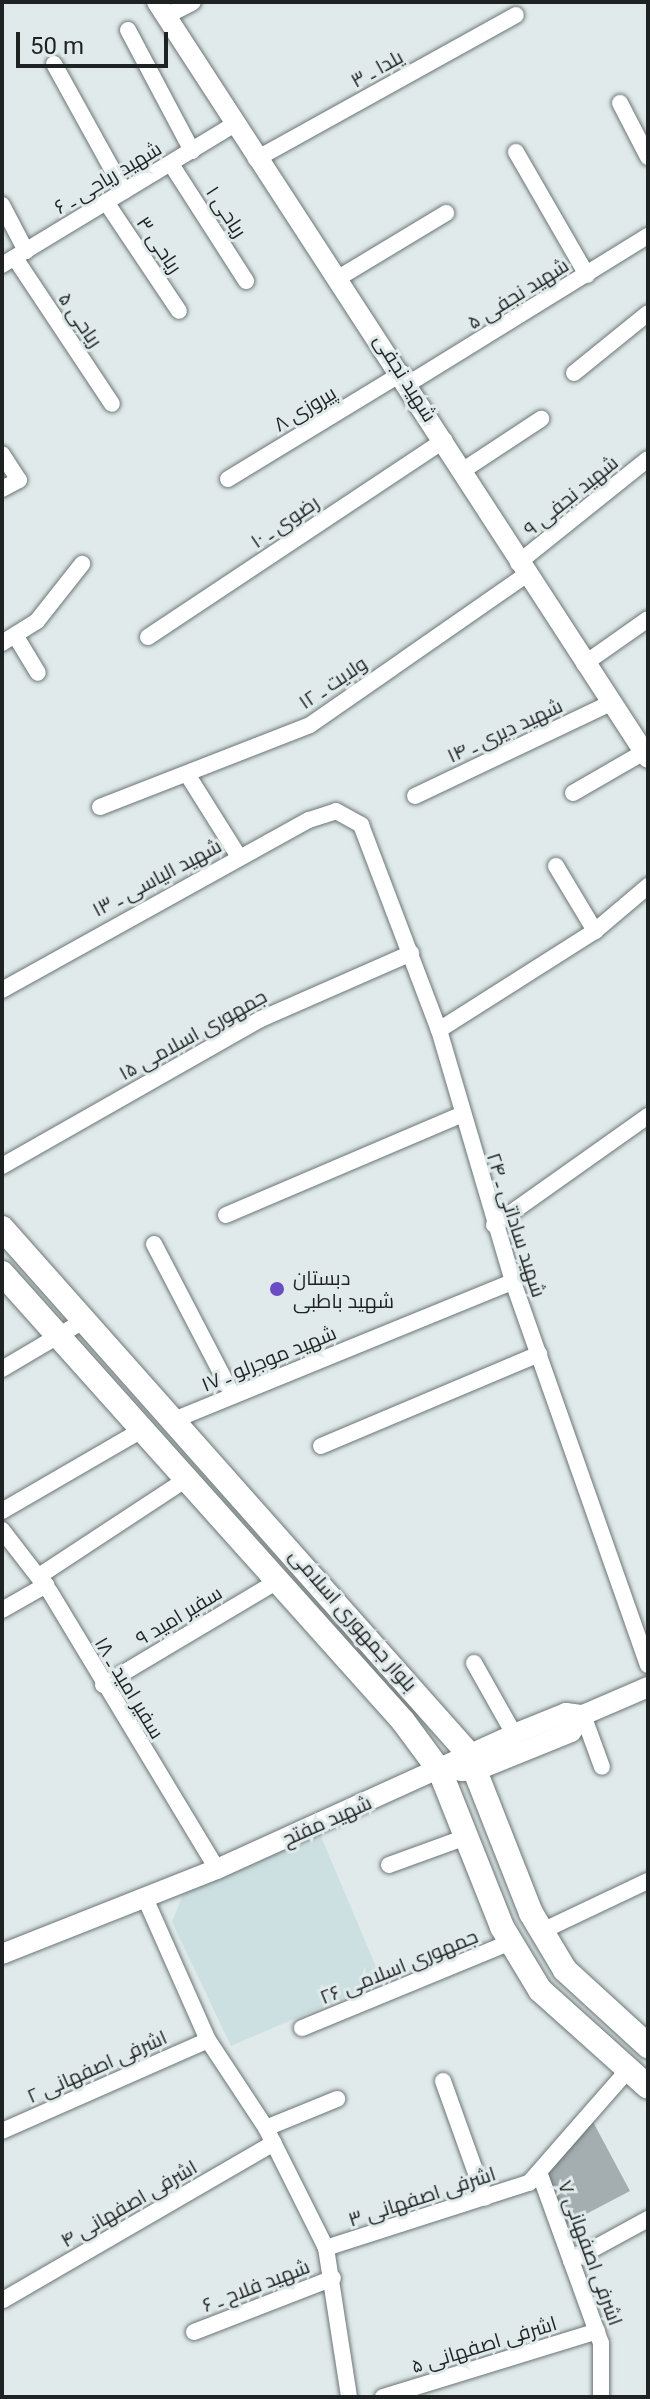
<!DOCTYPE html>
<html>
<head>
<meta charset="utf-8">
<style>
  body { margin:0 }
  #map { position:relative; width:650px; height:2399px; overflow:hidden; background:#e0eaea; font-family:Roboto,Cairo,sans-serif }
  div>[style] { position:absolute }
  .built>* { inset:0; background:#cde0e1 }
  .building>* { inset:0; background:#a4aeb0 }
  .roads { filter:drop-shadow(0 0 2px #6c7575) drop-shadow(0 0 2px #6c7575) }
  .minor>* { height:16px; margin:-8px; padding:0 8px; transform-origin:8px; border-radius:8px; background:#fff }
  .tertiary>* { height:20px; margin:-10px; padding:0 10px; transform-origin:10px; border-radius:10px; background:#fff }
  .secondary>* { height:24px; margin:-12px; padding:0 12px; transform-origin:12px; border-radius:12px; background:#fff }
  .dots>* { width:22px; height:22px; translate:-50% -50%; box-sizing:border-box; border:4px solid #e0eaea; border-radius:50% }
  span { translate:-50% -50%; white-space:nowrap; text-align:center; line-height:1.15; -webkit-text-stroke:6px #e0eaea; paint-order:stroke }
  .street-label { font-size:20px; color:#1e2222 }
  .poi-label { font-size:20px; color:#1e2222 }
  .left { translate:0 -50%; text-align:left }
  .frame { position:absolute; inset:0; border:4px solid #1e2222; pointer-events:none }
  .scale { position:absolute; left:16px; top:32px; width:152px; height:36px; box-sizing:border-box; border:4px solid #1e2222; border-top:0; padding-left:10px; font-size:24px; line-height:28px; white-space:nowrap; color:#1e2222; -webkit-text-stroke:6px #e0eaea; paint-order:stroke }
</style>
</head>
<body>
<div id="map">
  <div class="built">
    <div style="clip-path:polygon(320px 1834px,382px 1981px,231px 2046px,172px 1922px,183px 1894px)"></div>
  </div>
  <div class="building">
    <div style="clip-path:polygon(592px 2120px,630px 2191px,567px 2224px,546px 2173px)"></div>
  </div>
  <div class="roads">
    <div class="minor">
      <div style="left:166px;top:16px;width:30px;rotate:-27deg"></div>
      <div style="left:128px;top:30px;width:137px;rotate:62.1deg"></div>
      <div style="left:54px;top:64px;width:145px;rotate:61.1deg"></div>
      <div style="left:620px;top:103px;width:61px;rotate:62.6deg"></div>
      <div style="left:516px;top:152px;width:142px;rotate:60deg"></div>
      <div style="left:256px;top:159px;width:297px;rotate:-29deg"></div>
      <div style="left:171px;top:164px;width:139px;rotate:57.3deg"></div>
      <div style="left:106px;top:202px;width:131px;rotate:56.2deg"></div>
      <div style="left:2px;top:205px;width:52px;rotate:62.4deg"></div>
      <div style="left:15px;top:258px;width:175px;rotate:56.4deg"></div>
      <div style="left:2px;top:265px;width:270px;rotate:-31.2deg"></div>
      <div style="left:340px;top:277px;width:124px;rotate:-31.1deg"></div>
      <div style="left:574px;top:373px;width:95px;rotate:-39deg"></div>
      <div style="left:408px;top:384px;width:282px;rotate:-31.7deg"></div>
      <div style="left:2px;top:454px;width:31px;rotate:57deg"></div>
      <div style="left:19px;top:480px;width:19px;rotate:152deg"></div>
      <div style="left:462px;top:471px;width:95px;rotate:-33.4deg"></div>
      <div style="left:228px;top:479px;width:204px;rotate:-31.3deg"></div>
      <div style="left:518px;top:563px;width:166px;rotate:-38.7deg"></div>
      <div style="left:15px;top:635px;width:44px;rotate:58.8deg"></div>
      <div style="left:148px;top:637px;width:356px;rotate:-33.6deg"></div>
      <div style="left:2px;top:643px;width:41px;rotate:-32.2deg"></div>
      <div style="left:37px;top:621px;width:73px;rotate:-51.7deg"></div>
      <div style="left:584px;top:664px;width:78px;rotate:-35.1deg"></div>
      <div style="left:187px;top:774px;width:98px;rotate:57.9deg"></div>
      <div style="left:573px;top:793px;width:82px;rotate:-30deg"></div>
      <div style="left:415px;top:796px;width:219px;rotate:-25.4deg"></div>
      <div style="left:100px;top:807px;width:225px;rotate:-21.3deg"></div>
      <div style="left:310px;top:725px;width:263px;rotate:-34.8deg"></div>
      <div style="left:556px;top:866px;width:76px;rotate:59deg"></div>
      <div style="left:2px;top:990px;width:351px;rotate:-29deg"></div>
      <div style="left:309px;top:820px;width:28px;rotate:-18deg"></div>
      <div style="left:336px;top:811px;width:29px;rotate:29deg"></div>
      <div style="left:361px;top:825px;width:219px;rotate:69.2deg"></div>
      <div style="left:439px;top:1030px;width:263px;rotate:73.6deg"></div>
      <div style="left:513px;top:1282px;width:406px;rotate:70.6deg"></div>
      <div style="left:439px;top:1030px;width:185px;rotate:-32.4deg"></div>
      <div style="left:595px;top:931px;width:70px;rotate:-40.3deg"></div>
      <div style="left:2px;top:1166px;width:298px;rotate:-29.6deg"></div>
      <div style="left:261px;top:1019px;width:164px;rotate:-23.7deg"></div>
      <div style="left:226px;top:1215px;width:254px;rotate:-23.1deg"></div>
      <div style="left:494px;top:1225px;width:189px;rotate:-35.3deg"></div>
      <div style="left:154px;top:1244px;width:171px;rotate:62.5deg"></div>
      <div style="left:2px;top:1369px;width:96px;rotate:-30.6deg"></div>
      <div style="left:174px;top:1420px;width:366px;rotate:-22.2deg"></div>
      <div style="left:321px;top:1446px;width:237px;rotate:-22.9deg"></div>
      <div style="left:2px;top:1511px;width:162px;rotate:-30.1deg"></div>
      <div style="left:2px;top:1530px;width:78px;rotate:52.3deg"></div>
      <div style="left:50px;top:1592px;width:323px;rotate:58.9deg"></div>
      <div style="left:39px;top:1576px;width:175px;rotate:-33.3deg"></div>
      <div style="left:2px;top:1610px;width:51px;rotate:-29.6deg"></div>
      <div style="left:474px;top:1663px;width:81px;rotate:60.6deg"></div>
      <div style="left:103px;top:1685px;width:201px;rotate:-30.8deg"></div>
      <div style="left:583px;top:1715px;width:55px;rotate:69.9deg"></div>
      <div style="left:389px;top:1865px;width:82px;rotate:-20deg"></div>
      <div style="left:145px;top:1898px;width:155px;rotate:66.1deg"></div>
      <div style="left:208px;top:2040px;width:105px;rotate:56.6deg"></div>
      <div style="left:266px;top:2128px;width:134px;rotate:63.4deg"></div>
      <div style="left:326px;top:2248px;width:151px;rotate:81.2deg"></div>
      <div style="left:542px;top:1931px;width:117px;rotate:-25.3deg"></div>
      <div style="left:302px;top:2028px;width:226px;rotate:-22.4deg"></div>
      <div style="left:443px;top:2081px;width:124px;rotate:70.3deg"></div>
      <div style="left:266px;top:2128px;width:77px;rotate:-22.2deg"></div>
      <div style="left:2px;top:2131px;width:225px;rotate:-23.8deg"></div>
      <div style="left:539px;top:2172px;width:182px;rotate:70.1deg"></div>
      <div style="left:601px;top:2343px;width:54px;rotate:90deg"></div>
      <div style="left:326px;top:2248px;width:213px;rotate:-17.8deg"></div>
      <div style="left:529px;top:2183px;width:149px;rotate:-48.8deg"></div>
      <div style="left:571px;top:2261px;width:88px;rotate:-28.6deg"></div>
      <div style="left:3px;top:2300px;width:313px;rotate:-30.1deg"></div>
      <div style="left:194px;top:2332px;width:149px;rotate:-21.2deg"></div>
      <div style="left:383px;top:2397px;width:224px;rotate:-17.1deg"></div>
    </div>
    <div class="tertiary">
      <div style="left:157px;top:2px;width:901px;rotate:57deg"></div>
      <div style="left:460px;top:1771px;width:15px"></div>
      <div style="left:475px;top:1771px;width:104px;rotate:-22.1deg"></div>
      <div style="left:571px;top:1732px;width:21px;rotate:-55deg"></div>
      <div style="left:2px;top:1954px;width:231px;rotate:-21.6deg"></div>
      <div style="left:217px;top:1869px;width:326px;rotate:-24.4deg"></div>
      <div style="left:514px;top:1734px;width:56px;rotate:-22deg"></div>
      <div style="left:566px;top:1713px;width:17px;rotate:7deg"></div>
      <div style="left:583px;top:1715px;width:71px;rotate:-23.3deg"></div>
    </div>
    <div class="secondary">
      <div style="left:2px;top:1228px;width:702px;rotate:48.41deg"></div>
      <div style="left:468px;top:1753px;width:172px;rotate:68.5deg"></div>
      <div style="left:531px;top:1913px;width:66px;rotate:59.2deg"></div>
      <div style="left:565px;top:1970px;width:113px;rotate:42.5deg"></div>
      <div style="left:2px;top:1273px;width:601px;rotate:48.17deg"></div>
      <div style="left:403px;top:1721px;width:62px;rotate:53.5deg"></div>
      <div style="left:440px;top:1771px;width:168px;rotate:68.3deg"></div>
      <div style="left:502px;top:1927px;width:74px;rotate:58.9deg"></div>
      <div style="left:540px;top:1990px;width:145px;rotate:41.9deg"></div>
    </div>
  </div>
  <div class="dots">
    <div style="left:277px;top:1289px;background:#6a4dc6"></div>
  </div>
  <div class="street-label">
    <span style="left:377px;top:69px;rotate:-29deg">یلدا ـ ۳</span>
    <span style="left:108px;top:178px;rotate:-31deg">شهید ریاحی ـ ۶</span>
    <span style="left:226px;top:212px;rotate:57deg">ریاحی ۱</span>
    <span style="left:159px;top:245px;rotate:56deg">ریاحی ۳</span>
    <span style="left:518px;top:294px;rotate:-32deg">شهید نجفی ۵</span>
    <span style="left:80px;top:320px;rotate:56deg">ریاحی ۵</span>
    <span style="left:405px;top:378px;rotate:58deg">شهید نجفی</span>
    <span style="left:305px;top:409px;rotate:-31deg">پیروزی ۸</span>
    <span style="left:571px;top:496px;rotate:-39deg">شهید نجفی ۹</span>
    <span style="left:285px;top:522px;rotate:-34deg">رضوی ـ ۱۰</span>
    <span style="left:333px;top:683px;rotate:-34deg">ولایت ـ ۱۲</span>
    <span style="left:505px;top:731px;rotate:-25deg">شهید دیری ـ ۱۴</span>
    <span style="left:157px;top:878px;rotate:-28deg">شهید الیاسی ـ ۱۳</span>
    <span style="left:193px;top:1035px;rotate:-29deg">جمهوری اسلامی ۱۵</span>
    <span style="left:516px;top:1225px;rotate:72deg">شهید ساداتی ـ ۲۴</span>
    <span style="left:269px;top:1359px;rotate:-22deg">شهید موجرلو ـ ۱۷</span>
    <span style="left:179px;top:1616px;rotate:-31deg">سفیر امید ۹</span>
    <span style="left:353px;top:1620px;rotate:49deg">بلوار جمهوری اسلامی</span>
    <span style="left:129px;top:1688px;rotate:59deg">سفیر امید ـ ۱۸</span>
    <span style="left:327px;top:1821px;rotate:-24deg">شهید مفتح</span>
    <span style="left:399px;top:1967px;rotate:-22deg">جمهوری اسلامی ۲۶</span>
    <span style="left:97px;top:2067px;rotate:-24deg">اشرفی اصفهانی ۲</span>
    <span style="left:422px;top:2197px;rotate:-18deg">اشرفی اصفهانی ۳</span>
    <span style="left:129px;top:2204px;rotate:-30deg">اشرفی اصفهانی ۴</span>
    <span style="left:590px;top:2253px;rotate:70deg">اشرفی اصفهانی ۷</span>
    <span style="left:256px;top:2286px;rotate:-21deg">شهید فلاح ـ ۶</span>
    <span style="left:484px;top:2345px;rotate:-17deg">اشرفی اصفهانی ۵</span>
  </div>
  <div class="poi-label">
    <span class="left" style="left:293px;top:1290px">دبستان<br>شهید باطبی</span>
  </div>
  <div class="frame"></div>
  <div class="scale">50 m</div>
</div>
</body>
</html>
